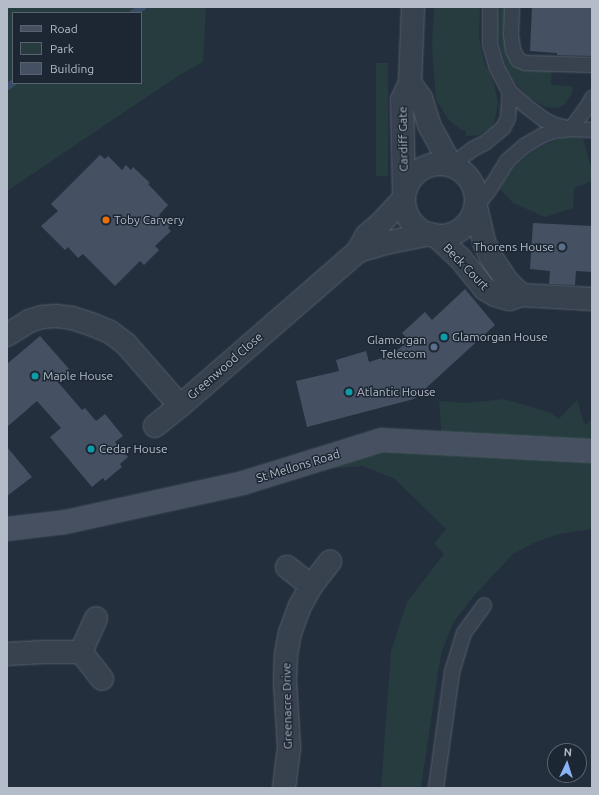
<!DOCTYPE html>
<html>
<head>
<meta charset="utf-8">
<style>
  body { margin:0 }
  #map { position:relative; width:599px; height:795px; overflow:hidden; background:#242f3e; font-family:Ubuntu,sans-serif }
  div>[style] { position:absolute }
  .green>* { inset:0; background:#263c3f; transform-origin:0 0 }
  .stream>* { height:7px; margin:-3.5px; padding:0 3.5px; transform-origin:3.5px; border-radius:3.5px; background:#394c67 }
  .building>* { inset:0; background:#455162 }
  .roads { filter:drop-shadow(0 0 1px #565f6c) drop-shadow(0 0 1px #565f6c) }
  .service>* { height:14px; margin:-7px; padding:0 7px; transform-origin:7px; border-radius:7px; background:#38414e }
  .minor>* { height:22px; margin:-11px; padding:0 11px; transform-origin:11px; border-radius:11px; background:#38414e }
  .minor>.ring { margin:-11px; padding:0; box-sizing:content-box; background:none; border:22px solid #38414e; border-radius:50% }
  .secondary>* { height:22px; margin:-11px; padding:0 11px; transform-origin:11px; border-radius:11px; background:#465061 }
  .dots>* { width:11px; height:11px; translate:-50% -50%; box-sizing:border-box; border:2px solid #1d2633; border-radius:50% }
  span { translate:-50% -50%; white-space:nowrap; text-align:center; line-height:1.15; -webkit-text-stroke:3px #1d2633; paint-order:stroke }
  .street-label { font-size:12px; color:#b4bcc9 }
  .poi-label { font-size:12px; color:#b4bcc9 }
  .left { translate:0 -50%; text-align:left }
  .right { translate:-100% -50%; text-align:right }
  .frame { position:absolute; inset:0; border:8px solid #b4bcc9; pointer-events:none }
  .legend { position:absolute; left:12px; top:12px; width:130px; height:72px; box-sizing:border-box; background:#1d2633; border:1px solid #59626f; margin:0; padding:5px 7px; list-style:none; font-size:12px; color:#b4bcc9 }
  .legend li { display:flex; align-items:center; gap:8px; height:20px }
  .legend b { width:20px; border:1px solid #59626f }
  .north { position:absolute; left:547px; top:743px; width:40px; height:40px; box-sizing:border-box; background:#1d2633; border:1px solid #59626f; border-radius:50%; rotate:4deg; font-size:11px; font-weight:700; line-height:16px; text-align:center; color:#b4bcc9 }
  .north::after { content:''; display:block; margin:auto; width:14px; height:18px; background:#8ab4f8; clip-path:polygon(50% 0,100% 100%,50% 72%,0 100%) }
</style>
</head>
<body>
<div id="map">
  <div class="green">
    <div style="clip-path:polygon(evenodd,7px 7px,206px 7px,203px 62px,181px 74px,7px 191px,7px 7px,13px 13px,141px 13px,141px 83px,13px 83px,13px 13px)"></div>
    <div style="clip-path:polygon(434px 7px,480px 7px,479px 39px,485px 64px,494px 83px,498px 103px,495px 119px,492px 126px,480px 135px,465px 136px,466px 131px,460px 129px,449px 120px,436px 100px,432px 47px)"></div>
    <div style="clip-path:polygon(499px 7px,506px 7px,508px 52px,552px 70px,551px 85px,573px 86px,572px 93px,565px 104px,558px 108px,546px 107px,529px 98px,513px 80px,506px 67px,498px 38px,497px 26px)"></div>
    <div style="left:376px;top:63px;width:12px;height:113px"></div>
    <div style="clip-path:polygon(568px 137px,583px 138px,590px 164px,592px 165px,592px 181px,574px 188px,573px 208px,545px 217px,513px 203px,500px 189px,512px 168px,533px 151px,551px 142px)"></div>
    <div style="clip-path:polygon(504px 399px,549px 412px,559px 419px,577px 400px,585px 425px,592px 420px,592px 449px,442px 439px,439px 401px,468px 403px)"></div>
    <div style="clip-path:polygon(371px 448px,592px 458px,592px 529px,558px 534px,534px 543px,513px 554px,473px 597px,453px 623px,442px 651px,438px 672px,421px 788px,381px 788px,391px 651px,407px 602px,444px 554px,434px 544px,446px 529px,395px 479px,363px 466px,300px 471px)"></div>
  </div>
  <div class="stream">
    <div style="left:132px;top:13px;width:12px;rotate:-31deg"></div>
    <div style="left:7px;top:86px;width:7px;rotate:-34deg"></div>
  </div>
  <div class="building">
    <div style="clip-path:polygon(532px 7px,592px 7px,592px 56px,557px 55px,557px 53px,530px 51px)"></div>
    <div style="clip-path:polygon(100px 155px,105px 159px,108px 156px,122px 170px,126px 165px,131px 170px,133px 167px,150px 183px,148px 184px,168px 205px,159px 215px,170px 225px,168px 228px,171px 231px,155px 246px,159px 250px,144px 265px,140px 261px,115px 286px,83px 254px,78px 258px,68px 247px,65px 250px,41px 226px,58px 211px,51px 204px)"></div>
    <div style="clip-path:polygon(533px 223px,592px 226px,592px 272px,576px 271px,575px 285px,549px 284px,550px 271px,530px 269px)"></div>
    <div style="clip-path:polygon(465px 289px,495px 325px,414px 399px,307px 427px,296px 381px,339px 371px,336px 360px,366px 351px,369px 362px,391px 355px,409px 341px,402px 333px,425px 312px,432px 320px)"></div>
    <div style="clip-path:polygon(40px 336px,70px 370px,57px 381px,82px 410px,85px 408px,96px 421px,105px 414px,123px 436px,115px 442px,128px 457px,120px 464px,122px 467px,105px 481px,103px 478px,92px 487px,50px 437px,61px 428px,37px 401px,7px 427px,7px 364px)"></div>
    <div style="clip-path:polygon(7px 447px,32px 477px,7px 496px)"></div>
  </div>
  <div class="roads">
    <div class="service">
      <div style="left:490px;top:7px;width:37px;rotate:90deg"></div>
      <div style="left:490px;top:44px;width:25px;rotate:74deg"></div>
      <div style="left:497px;top:68px;width:27px;rotate:62deg"></div>
      <div style="left:510px;top:92px;width:21px;rotate:41deg"></div>
      <div style="left:526px;top:106px;width:21px;rotate:37deg"></div>
      <div style="left:543px;top:119px;width:13px;rotate:27deg"></div>
      <div style="left:555px;top:125px;width:16px;rotate:14deg"></div>
      <div style="left:512px;top:7px;width:28px;rotate:92deg"></div>
      <div style="left:511px;top:35px;width:15px;rotate:82deg"></div>
      <div style="left:513px;top:50px;width:11px;rotate:63deg"></div>
      <div style="left:518px;top:60px;width:8px;rotate:23deg"></div>
      <div style="left:525px;top:63px;width:67px;rotate:1.7deg"></div>
      <div style="left:571px;top:129px;width:29px;rotate:-54deg"></div>
      <div style="left:588px;top:106px;width:9px;rotate:-63deg"></div>
      <div style="left:451px;top:165px;width:27px;rotate:-36deg"></div>
      <div style="left:473px;top:149px;width:13px;rotate:-27deg"></div>
      <div style="left:485px;top:143px;width:23px;rotate:-40deg"></div>
      <div style="left:503px;top:128px;width:11px;rotate:-63deg"></div>
      <div style="left:508px;top:118px;width:26px;rotate:-86deg"></div>
      <div style="left:476px;top:207px;width:25px;rotate:-53deg"></div>
      <div style="left:491px;top:187px;width:31px;rotate:-58deg"></div>
      <div style="left:507px;top:161px;width:23px;rotate:-41deg"></div>
      <div style="left:524px;top:146px;width:22px;rotate:-30deg"></div>
      <div style="left:543px;top:135px;width:12px;rotate:-20deg"></div>
      <div style="left:554px;top:131px;width:17px;rotate:-7deg"></div>
      <div style="left:571px;top:129px;width:21px;rotate:3deg"></div>
      <div style="left:436px;top:788px;width:117px;rotate:-82.1deg"></div>
      <div style="left:452px;top:672px;width:41px;rotate:-72.9deg"></div>
      <div style="left:464px;top:633px;width:34px;rotate:-54deg"></div>
    </div>
    <div class="minor">
      <div style="left:410px;top:83px;width:19px;rotate:54deg"></div>
      <div style="left:421px;top:98px;width:28px;rotate:73deg"></div>
      <div style="left:429px;top:125px;width:46px;rotate:61.2deg"></div>
      <div class="ring" style="left:404px;top:164px;width:50px;height:50px"></div>
      <div style="left:404px;top:194px;width:94px;rotate:-91.2deg"></div>
      <div style="left:402px;top:100px;width:19px;rotate:-65deg"></div>
      <div style="left:410px;top:83px;width:76px;rotate:-87.7deg"></div>
      <div style="left:476px;top:207px;width:36px;rotate:77deg"></div>
      <div style="left:484px;top:242px;width:17px;rotate:65deg"></div>
      <div style="left:491px;top:257px;width:29px;rotate:56deg"></div>
      <div style="left:507px;top:281px;width:20px;rotate:45deg"></div>
      <div style="left:435px;top:235px;width:33px;rotate:43deg"></div>
      <div style="left:459px;top:257px;width:41px;rotate:50.9deg"></div>
      <div style="left:485px;top:289px;width:12px;rotate:31deg"></div>
      <div style="left:495px;top:295px;width:15px;rotate:16deg"></div>
      <div style="left:509px;top:299px;width:13px;rotate:-18deg"></div>
      <div style="left:521px;top:295px;width:71px;rotate:3.2deg"></div>
      <div style="left:358px;top:251px;width:33px;rotate:-16deg"></div>
      <div style="left:390px;top:242px;width:41px;rotate:-11.3deg"></div>
      <div style="left:7px;top:335px;width:26px;rotate:-32deg"></div>
      <div style="left:29px;top:321px;width:14px;rotate:-17deg"></div>
      <div style="left:42px;top:317px;width:14px;rotate:-4deg"></div>
      <div style="left:56px;top:316px;width:16px;rotate:7deg"></div>
      <div style="left:72px;top:318px;width:22px;rotate:18deg"></div>
      <div style="left:93px;top:325px;width:18px;rotate:22deg"></div>
      <div style="left:110px;top:332px;width:20px;rotate:37deg"></div>
      <div style="left:126px;top:344px;width:82px;rotate:48.9deg"></div>
      <div style="left:180px;top:406px;width:236px;rotate:-41deg"></div>
      <div style="left:358px;top:251px;width:18px;rotate:-61deg"></div>
      <div style="left:367px;top:235px;width:18px;rotate:-41deg"></div>
      <div style="left:381px;top:223px;width:33px;rotate:-47deg"></div>
      <div style="left:155px;top:426px;width:32px;rotate:-39deg"></div>
      <div style="left:287px;top:567px;width:31px;rotate:38deg"></div>
      <div style="left:81px;top:652px;width:37px;rotate:-66deg"></div>
      <div style="left:7px;top:654px;width:37px;rotate:-3deg"></div>
      <div style="left:44px;top:652px;width:37px"></div>
      <div style="left:81px;top:652px;width:34px;rotate:52deg"></div>
      <div style="left:284px;top:788px;width:41px;rotate:-83deg"></div>
      <div style="left:289px;top:747px;width:65px;rotate:-93.5deg"></div>
      <div style="left:285px;top:682px;width:27px;rotate:-88deg"></div>
      <div style="left:286px;top:655px;width:22px;rotate:-80deg"></div>
      <div style="left:290px;top:633px;width:29px;rotate:-70deg"></div>
      <div style="left:300px;top:606px;width:23px;rotate:-61deg"></div>
      <div style="left:311px;top:586px;width:31px;rotate:-52deg"></div>
    </div>
    <div class="secondary">
      <div style="left:7px;top:529px;width:59px;rotate:-6.8deg"></div>
      <div style="left:66px;top:522px;width:181px;rotate:-12.4deg"></div>
      <div style="left:243px;top:483px;width:145px;rotate:-17.3deg"></div>
      <div style="left:381px;top:440px;width:211px;rotate:3deg"></div>
    </div>
  </div>
  <div class="dots">
    <div style="left:106px;top:220px;background:#e8710a"></div>
    <div style="left:562px;top:247px;background:#5c6f8a"></div>
    <div style="left:444px;top:337px;background:#0f9aa8"></div>
    <div style="left:434px;top:347px;background:#5c6f8a"></div>
    <div style="left:35px;top:376px;background:#0f9aa8"></div>
    <div style="left:349px;top:392px;background:#0f9aa8"></div>
    <div style="left:91px;top:449px;background:#0f9aa8"></div>
  </div>
  <div class="street-label">
    <span style="left:403px;top:139px;rotate:-91deg">Cardiff Gate</span>
    <span style="left:466px;top:267px;rotate:46deg">Beck Court</span>
    <span style="left:225px;top:366px;rotate:-41deg">Greenwood Close</span>
    <span style="left:298px;top:466px;rotate:-17deg">St Mellons Road</span>
    <span style="left:287px;top:706px;rotate:-91deg">Greenacre Drive</span>
  </div>
  <div class="poi-label">
    <span class="left" style="left:114px;top:220px">Toby Carvery</span>
    <span class="right" style="left:554px;top:247px">Thorens House</span>
    <span class="left" style="left:452px;top:337px">Glamorgan House</span>
    <span class="right" style="left:426px;top:347px">Glamorgan<br>Telecom</span>
    <span class="left" style="left:43px;top:376px">Maple House</span>
    <span class="left" style="left:357px;top:392px">Atlantic House</span>
    <span class="left" style="left:99px;top:449px">Cedar House</span>
  </div>
  <div class="frame"></div>
  <ul class="legend">
  <li><b style="height:5px;background:#465061"></b>Road</li>
  <li><b style="height:11px;background:#263c3f"></b>Park</li>
  <li><b style="height:11px;background:#455162"></b>Building</li>
  </ul>
  <div class="north">N</div>
</div>
</body>
</html>
